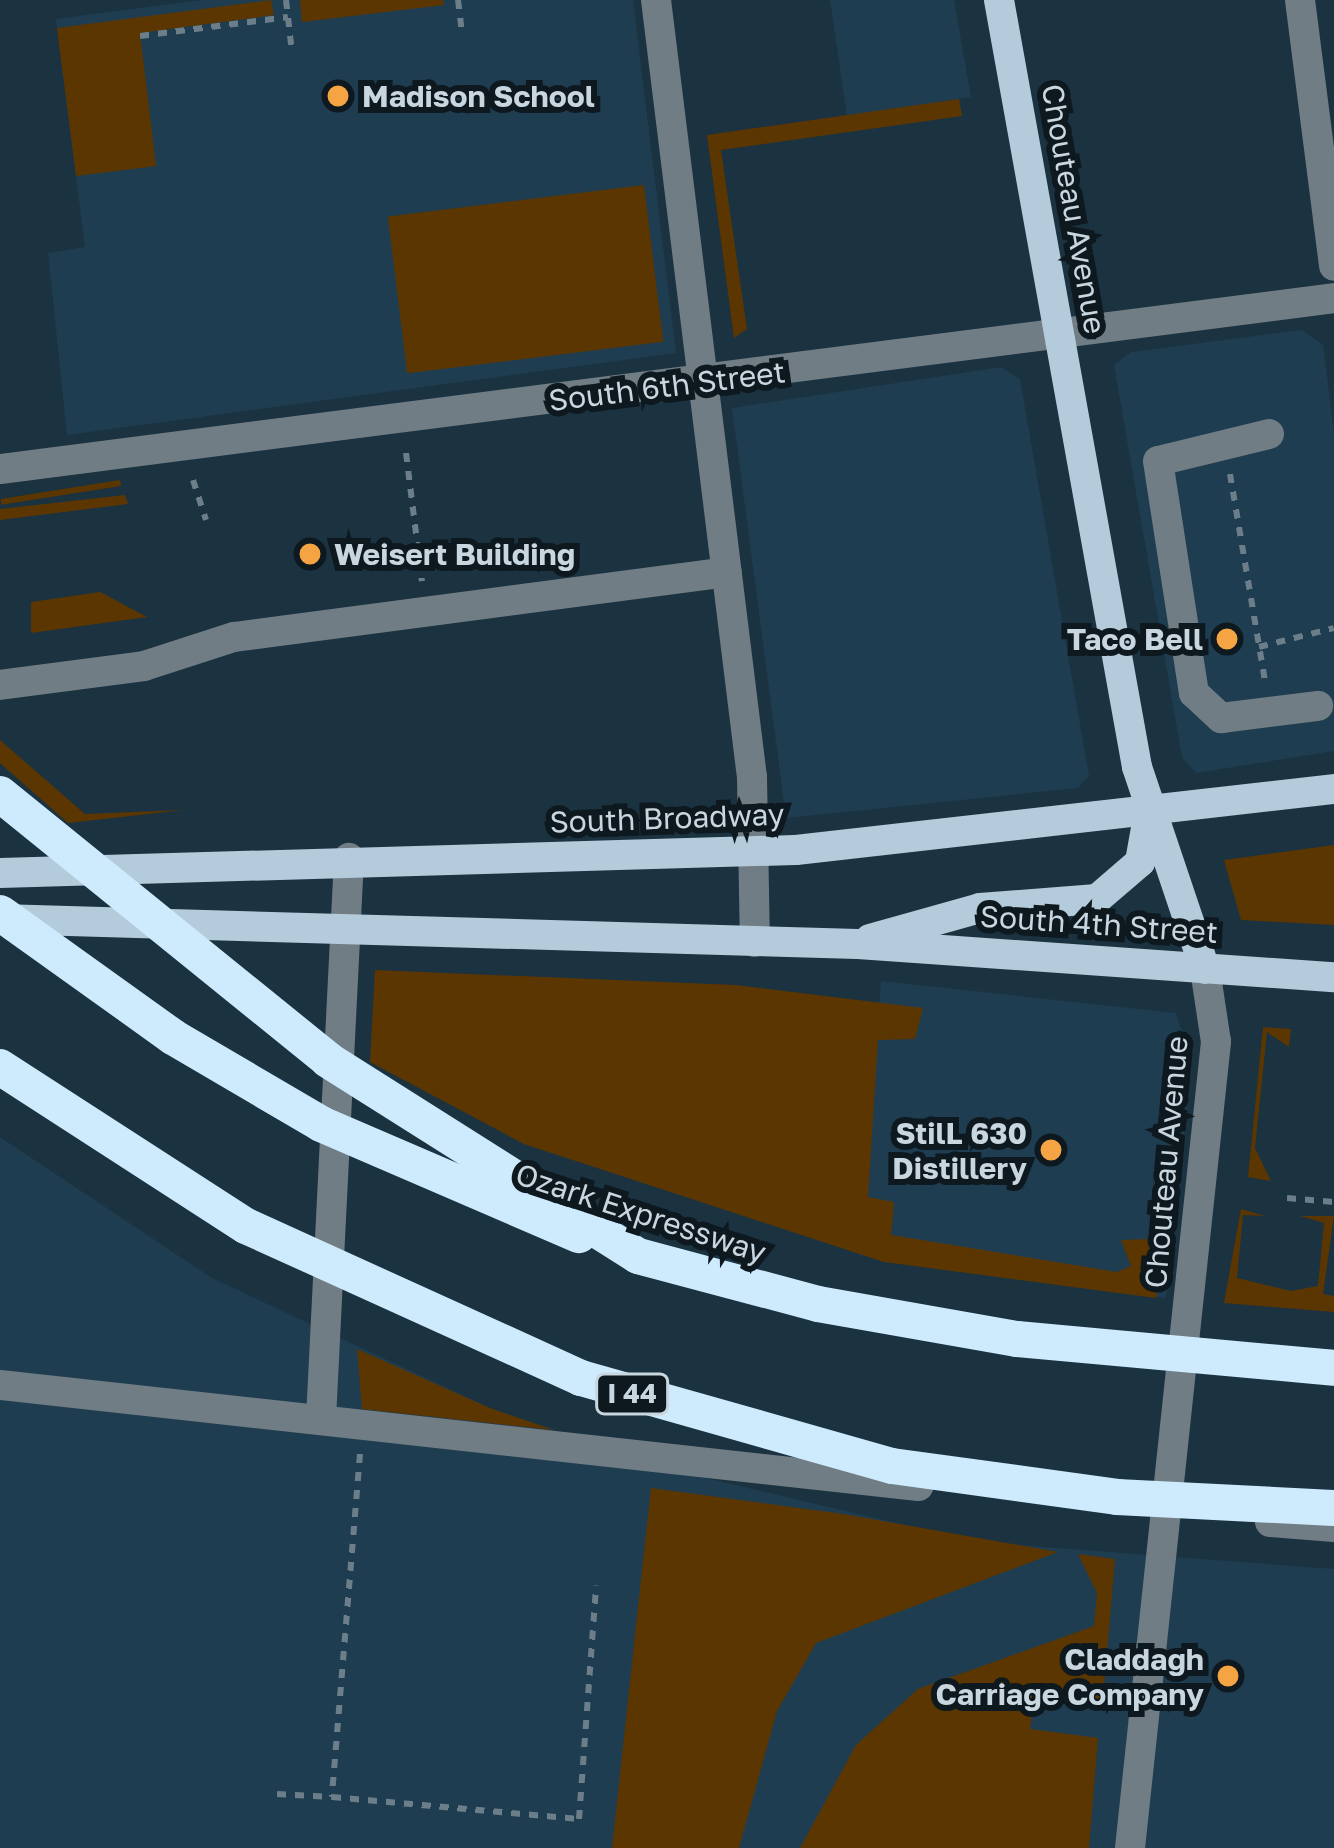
<!DOCTYPE html>
<html>
<head>
<meta charset="utf-8">
<style>
  body { margin:0 }
  #map { position:relative; width:1334px; height:1848px; overflow:hidden; background:#1b3240; font-family:"Golos Text",sans-serif }
  div>[style] { position:absolute }
  .built>* { inset:0; background:#1f3d50 }
  .green>* { inset:0; background:#5c3600; transform-origin:0 0 }
  .path>* { height:6px; margin-top:-3px; transform-origin:0; background:repeating-linear-gradient(90deg,#6b7e8a 0 9px,transparent 0 18px) }
  .minor>* { height:30px; margin:-15px; padding:0 15px; transform-origin:15px; border-radius:15px; background:#717d84 }
  .major>* { height:30px; margin:-15px; padding:0 15px; transform-origin:15px; border-radius:15px; background:#b4cbdb }
  .highway>* { height:36px; margin:-18px; padding:0 18px; transform-origin:18px; border-radius:18px; background:#ceeafd }
  .highway-bridge>* { height:36px; margin:-18px; padding:0 18px; transform-origin:18px; border-radius:18px; background:#ceeafd }
  .dots>* { width:33px; height:33px; translate:-50% -50%; box-sizing:border-box; border:6px solid #0e181f; border-radius:50% }
  span { translate:-50% -50%; white-space:nowrap; text-align:center; line-height:1.15; -webkit-text-stroke:12px #0e181f; paint-order:stroke }
  .shield-label span { padding:3px 9px; background:#0e181f; border:3px solid; border-radius:9px; -webkit-text-stroke-width:0 }
  .shield-label { font-size:27px; color:#c8d6df; font-weight:700 }
  .poi-label { font-size:30px; color:#c8d6df; font-weight:700 }
  .left { translate:0 -50%; text-align:left }
  .right { translate:-100% -50%; text-align:right }
  .street-label { font-size:30px; color:#c8d6df }
</style>
</head>
<body>
<div id="map">
  <div class="built">
    <div style="clip-path:polygon(202px 0,633px 0,676px 353px,67px 435px,48px 253px,85px 247px,56px 19px)"></div>
    <div style="clip-path:polygon(830px 0,954px 0,971px 97px,847px 116px)"></div>
    <div style="clip-path:polygon(1302px 330px,1323px 345px,1334px 433px,1334px 751px,1196px 773px,1182px 757px,1114px 365px,1131px 352px)"></div>
    <div style="clip-path:polygon(1001px 367px,1020px 379px,1089px 776px,1078px 788px,786px 818px,732px 408px)"></div>
    <div style="clip-path:polygon(881px 981px,1176px 1013px,1192px 1065px,1166px 1298px,858px 1255px)"></div>
    <div style="clip-path:polygon(0 1137px,212px 1278px,490px 1408px,667px 1469px,977px 1542px,1334px 1569px,1334px 1848px,0 1848px)"></div>
  </div>
  <div class="green">
    <div style="clip-path:polygon(271px 0,274px 15px,140px 33px,156px 166px,76px 176px,57px 28px)"></div>
    <div style="clip-path:polygon(300px 0,443px 0,444px 5px,302px 22px)"></div>
    <div style="clip-path:polygon(959px 99px,962px 116px,721px 150px,747px 329px,734px 338px,707px 135px)"></div>
    <div style="left:644px;top:185px;width:158px;height:258px;rotate:83deg"></div>
    <div style="left:120px;top:480px;width:6px;height:121px;rotate:81deg"></div>
    <div style="clip-path:polygon(125px 495px,128px 504px,0 520px,0 509px)"></div>
    <div style="clip-path:polygon(100px 592px,147px 617px,31px 633px,31px 602px)"></div>
    <div style="clip-path:polygon(0 740px,85px 814px,184px 810px,68px 823px,0 763px)"></div>
    <div style="clip-path:polygon(1334px 845px,1334px 925px,1241px 920px,1224px 860px)"></div>
    <div style="clip-path:polygon(375px 970px,735px 985px,923px 1008px,915px 1039px,878px 1040px,868px 1197px,894px 1202px,891px 1235px,1117px 1272px,1131px 1266px,1121px 1240px,1150px 1239px,1152px 1209px,1164px 1247px,1156px 1298px,884px 1262px,524px 1144px,370px 1062px)"></div>
    <div style="clip-path:polygon(1263px 1027px,1291px 1029px,1289px 1047px,1267px 1032px,1255px 1148px,1271px 1181px,1248px 1177px)"></div>
    <div style="clip-path:polygon(1241px 1209px,1265px 1216px,1243px 1215px,1237px 1278px,1291px 1291px,1318px 1286px,1324px 1223px,1300px 1216px,1334px 1216px,1323px 1294px,1334px 1296px,1334px 1312px,1224px 1303px)"></div>
    <div style="clip-path:polygon(357px 1349px,490px 1408px,554px 1430px,362px 1409px)"></div>
    <div style="clip-path:polygon(651px 1488px,843px 1514px,1058px 1552px,816px 1643px,777px 1711px,739px 1848px,612px 1848px)"></div>
    <div style="clip-path:polygon(1078px 1554px,1115px 1559px,1103px 1699px,1035px 1691px,1030px 1729px,1098px 1738px,1089px 1848px,800px 1848px,856px 1745px,918px 1689px,1094px 1626px,1097px 1593px)"></div>
  </div>
  <div class="path">
    <div style="left:286px;top:0;width:53px;rotate:83.5deg"></div>
    <div style="left:458px;top:0;width:31px;rotate:83deg"></div>
    <div style="left:140px;top:36px;width:149px;rotate:-7.3deg"></div>
    <div style="left:406px;top:453px;width:129px;rotate:82.9deg"></div>
    <div style="left:1230px;top:474px;width:215px;rotate:80.4deg"></div>
    <div style="left:193px;top:480px;width:42px;rotate:72deg"></div>
    <div style="left:1259px;top:647px;width:77px;rotate:-14.2deg"></div>
    <div style="left:1287px;top:1198px;width:47px;rotate:4.9deg"></div>
    <div style="left:360px;top:1454px;width:344px;rotate:94.7deg"></div>
    <div style="left:332px;top:1797px;width:248px;rotate:5.1deg"></div>
    <div style="left:579px;top:1819px;width:234px;rotate:-85.8deg"></div>
    <div style="left:277px;top:1794px;width:55px;rotate:3.1deg"></div>
  </div>
  <div class="minor">
    <div style="left:656px;top:0;width:783px;rotate:82.96deg"></div>
    <div style="left:752px;top:777px;width:165px;rotate:89deg"></div>
    <div style="left:1300px;top:0;width:268px;rotate:82.7deg"></div>
    <div style="left:1269px;top:434px;width:114px;rotate:166.3deg"></div>
    <div style="left:1158px;top:461px;width:235px;rotate:81.2deg"></div>
    <div style="left:1194px;top:693px;width:37px;rotate:43deg"></div>
    <div style="left:1221px;top:718px;width:98px;rotate:-7.1deg"></div>
    <div style="left:0;top:469px;width:1345px;rotate:-7.3deg"></div>
    <div style="left:0;top:685px;width:145px;rotate:-7.5deg"></div>
    <div style="left:144px;top:666px;width:95px;rotate:-17.9deg"></div>
    <div style="left:234px;top:637px;width:497px;rotate:-7.5deg"></div>
    <div style="left:0;top:1385px;width:924px;rotate:6.28deg"></div>
    <div style="left:321px;top:1419px;width:562px;rotate:-87.14deg"></div>
    <div style="left:1270px;top:1522px;width:64px;rotate:4.5deg"></div>
    <div style="left:1130px;top:1848px;width:811px;rotate:-83.91deg"></div>
    <div style="left:1216px;top:1042px;width:74px;rotate:-98.6deg"></div>
  </div>
  <div class="major">
    <div style="left:999px;top:0;width:779px;rotate:79.8deg"></div>
    <div style="left:1137px;top:767px;width:213px;rotate:71.4deg"></div>
    <div style="left:0;top:873px;width:796px;rotate:-1.66deg"></div>
    <div style="left:796px;top:850px;width:541px;rotate:-6.47deg"></div>
    <div style="left:0;top:919px;width:858px;rotate:1.67deg"></div>
    <div style="left:858px;top:944px;width:477px;rotate:4deg"></div>
    <div style="left:870px;top:939px;width:114px;rotate:-15.7deg"></div>
    <div style="left:980px;top:908px;width:117px;rotate:-4.4deg"></div>
    <div style="left:1097px;top:899px;width:57px;rotate:-40.7deg"></div>
    <div style="left:1140px;top:862px;width:46px;rotate:-79.9deg"></div>
  </div>
  <div class="highway">
    <div style="left:638px;top:1256px;width:186px;rotate:14.9deg"></div>
  </div>
  <div class="highway-bridge">
    <div style="left:0;top:794px;width:422px;rotate:39deg"></div>
    <div style="left:328px;top:1060px;width:367px;rotate:32.3deg"></div>
    <div style="left:0;top:913px;width:213px;rotate:35.6deg"></div>
    <div style="left:173px;top:1037px;width:172px;rotate:30.4deg"></div>
    <div style="left:321px;top:1124px;width:281px;rotate:23.3deg"></div>
    <div style="left:0;top:1067px;width:293px;rotate:32.9deg"></div>
    <div style="left:246px;top:1226px;width:368px;rotate:24.4deg"></div>
    <div style="left:581px;top:1378px;width:323px;rotate:15.8deg"></div>
    <div style="left:892px;top:1466px;width:227px;rotate:7.8deg"></div>
    <div style="left:1117px;top:1497px;width:217px;rotate:2.9deg"></div>
    <div style="left:818px;top:1304px;width:202px;rotate:10deg"></div>
    <div style="left:1017px;top:1339px;width:318px;rotate:5.2deg"></div>
  </div>
  <div class="dots">
    <div style="left:338px;top:96px;background:#f4a443"></div>
    <div style="left:310px;top:554px;background:#f4a443"></div>
    <div style="left:1227px;top:639px;background:#f4a443"></div>
    <div style="left:1051px;top:1150px;background:#f4a443"></div>
    <div style="left:1228px;top:1676px;background:#f4a443"></div>
  </div>
  <div class="shield-label">
    <span style="left:632px;top:1394px">I 44</span>
  </div>
  <div class="poi-label">
    <span class="left" style="left:362px;top:96px">Madison School</span>
    <span class="left" style="left:334px;top:554px">Weisert Building</span>
    <span class="right" style="left:1203px;top:639px">Taco Bell</span>
    <span class="right" style="left:1027px;top:1150px">StilL 630<br>Distillery</span>
    <span class="right" style="left:1204px;top:1676px">Claddagh<br>Carriage Company</span>
  </div>
  <div class="street-label">
    <span style="left:1074px;top:209px;rotate:80deg">Chouteau Avenue</span>
    <span style="left:667px;top:386px;rotate:-7deg">South 6th Street</span>
    <span style="left:667px;top:818px;rotate:-2deg">South Broadway</span>
    <span style="left:1099px;top:924px;rotate:4deg">South 4th Street</span>
    <span style="left:1166px;top:1162px;rotate:-85deg">Chouteau Avenue</span>
    <span style="left:641px;top:1213px;rotate:18deg">Ozark Expressway</span>
  </div>
</div>
</body>
</html>
